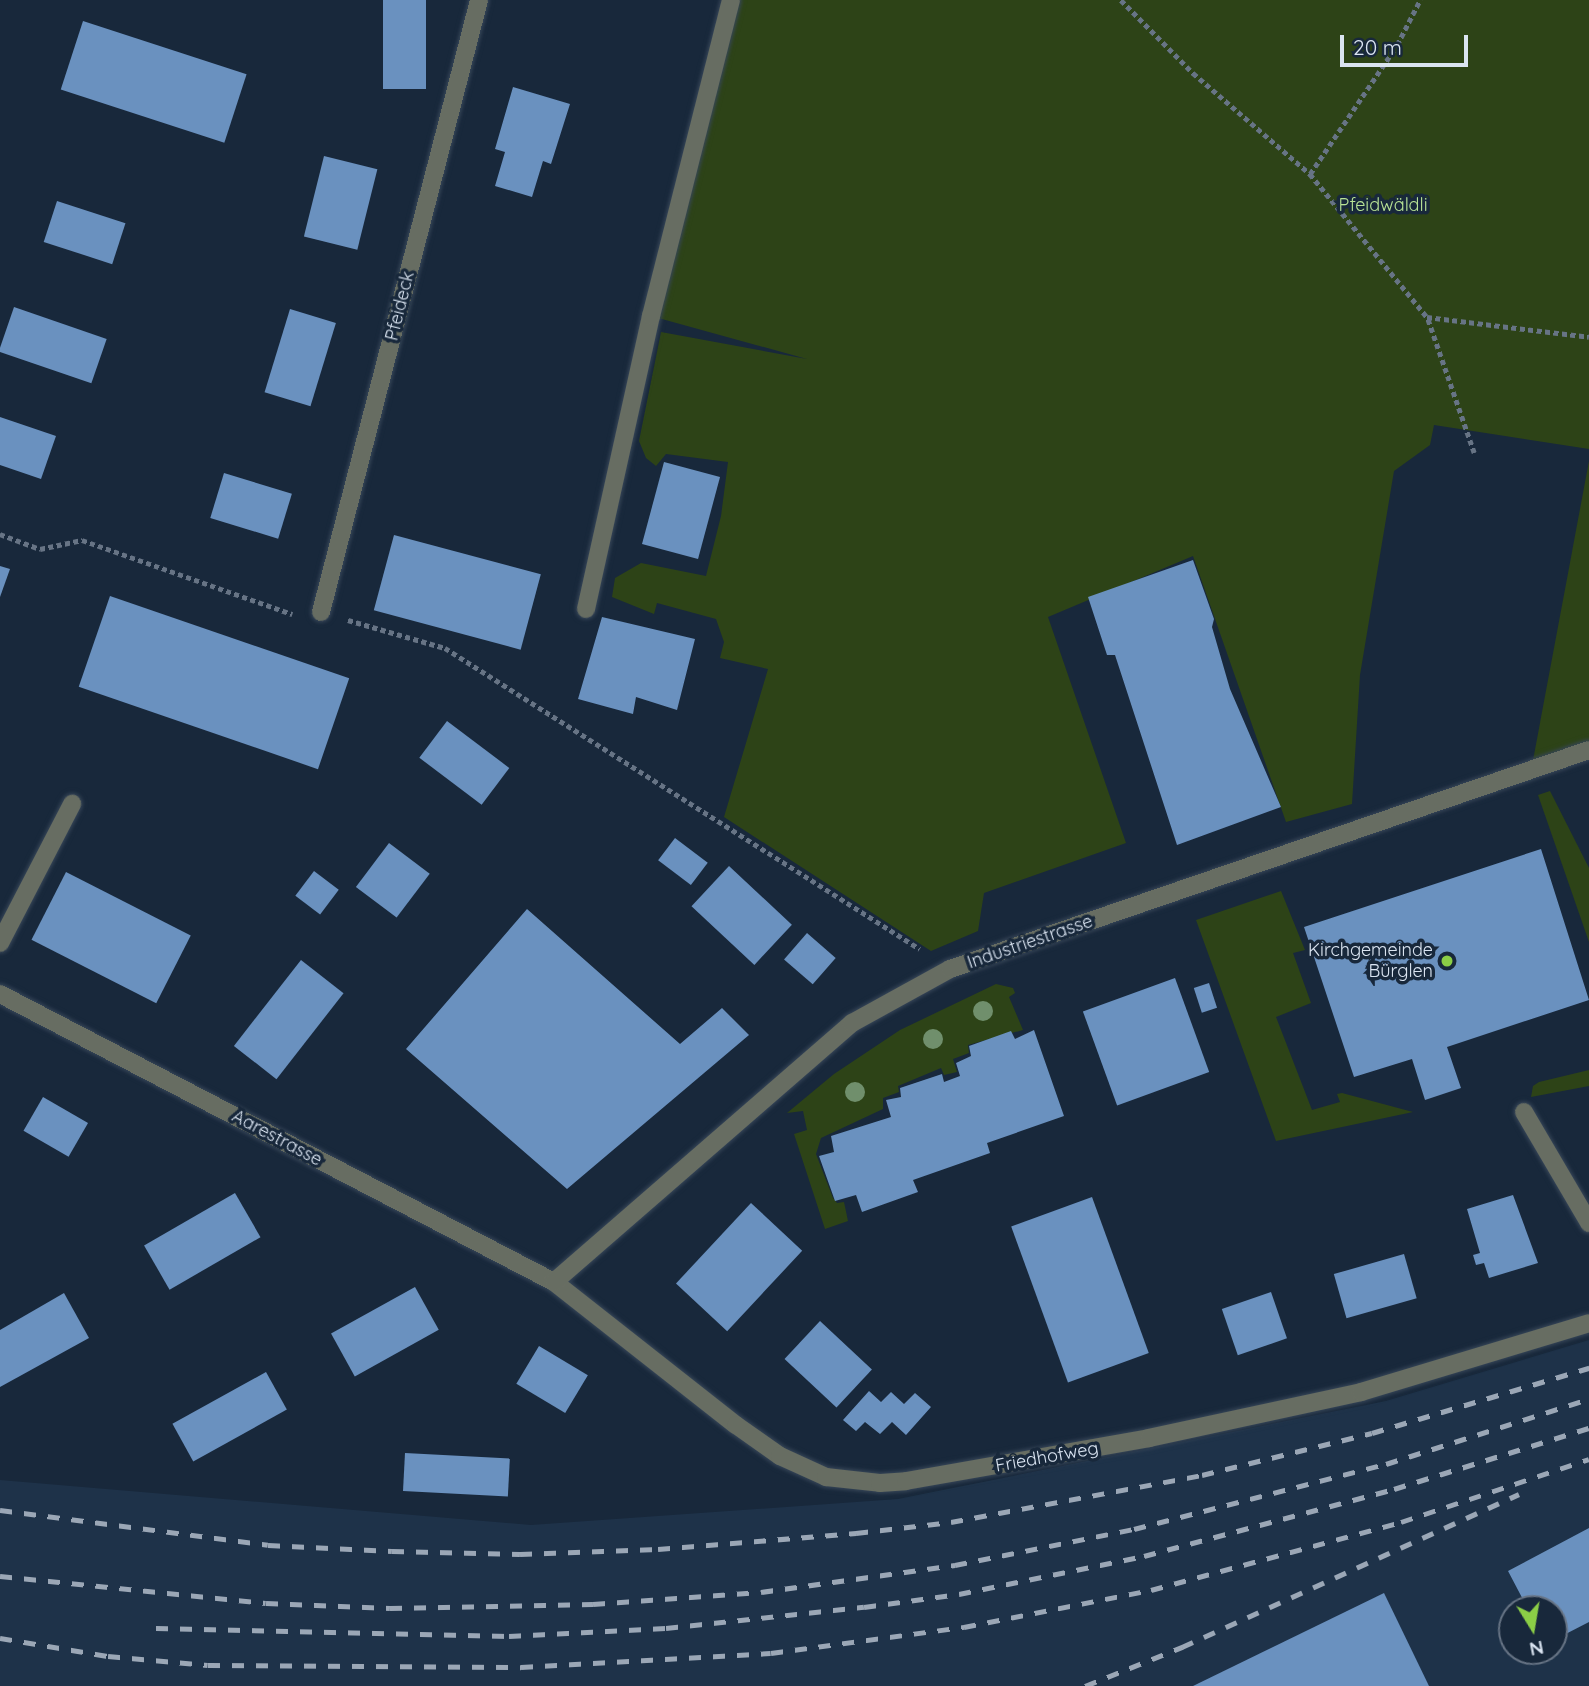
<!DOCTYPE html>
<html>
<head>
<meta charset="utf-8">
<style>
  body { margin:0 }
  #map { position:relative; width:1589px; height:1686px; overflow:hidden; background:#18283b; font-family:Quicksand,sans-serif }
  div>[style] { position:absolute }
  .built>* { inset:0; background:#1e3249 }
  .green>* { inset:0; background:#2d4317 }
  .building>* { inset:0; background:#6a91bf; transform-origin:0 0 }
  .path>* { height:4.5px; margin-top:-2.25px; transform-origin:0; background:repeating-linear-gradient(90deg,#677485 0 5px,transparent 0 8.5px) }
  .roads { filter:drop-shadow(0 0 2px #374658) drop-shadow(0 0 2px #374658) }
  .minor>* { height:18px; margin:-9px; padding:0 9px; transform-origin:9px; border-radius:9px; background:#676d62 }
  .rail>* { height:5px; margin-top:-2.5px; transform-origin:0; background:repeating-linear-gradient(90deg,#9ba7b6 0 12px,transparent 0 24px) }
  .trees>* { width:20px; height:20px; margin:-10px; border-radius:50%; background:#708f6c }
  .dots>* { width:19px; height:19px; translate:-50% -50%; box-sizing:border-box; border:4px solid #18283b; border-radius:50% }
  span { translate:-50% -50%; white-space:nowrap; text-align:center; line-height:1.15; -webkit-text-stroke:7px #18283b; paint-order:stroke }
  .park-label { font-size:18px; color:#b8e395 }
  .street-label { font-size:18px; color:#dae4f1 }
  .poi-label { font-size:18px; color:#dae4f1 }
  .right { translate:-100% -50%; text-align:right }
  .north { position:absolute; left:1498px; top:1595px; width:70px; height:70px; box-sizing:border-box; background:#18283b; border:2px solid #667384; border-radius:50%; rotate:169deg; font-size:19px; font-weight:700; line-height:28px; text-align:center; color:#dae4f1 }
  .north::after { content:''; display:block; margin:auto; width:24px; height:32px; background:#8bce46; clip-path:polygon(50% 0,100% 100%,50% 72%,0 100%) }
  .scale { position:absolute; left:1340px; top:35px; width:128px; height:32px; box-sizing:border-box; border:4px solid #dae4f1; border-top:0; padding-left:9px; font-size:21px; line-height:24px; white-space:nowrap; color:#dae4f1; -webkit-text-stroke:5px #18283b; paint-order:stroke }
</style>
</head>
<body>
<div id="map">
  <div class="built">
    <div style="clip-path:polygon(evenodd,1589px 1340px,1589px 1686px,0 1686px,0 1480px,531px 1525px,898px 1499px,1386px 1401px,1589px 1340px,1512px 1609px,1554px 1609px,1554px 1651px,1512px 1651px,1512px 1609px)"></div>
  </div>
  <div class="green">
    <div style="clip-path:polygon(731px 0,1589px 0,1589px 449px,1434px 425px,1430px 445px,1394px 471px,1360px 675px,1352px 804px,1286px 822px,1193px 556px,1048px 617px,1126px 843px,984px 893px,978px 931px,931px 951px,724px 817px,768px 669px,720px 658px,724px 642px,716px 619px,657px 603px,654px 614px,612px 597px,615px 578px,641px 563px,706px 576px,721px 516px,728px 462px,666px 454px,656px 466px,646px 458px,639px 441px,661px 332px,807px 359px,651px 316px)"></div>
    <div style="clip-path:polygon(1589px 461px,1589px 750px,1531px 771px)"></div>
    <div style="clip-path:polygon(1550px 791px,1589px 868px,1589px 942px,1538px 795px)"></div>
    <div style="clip-path:polygon(1281px 891px,1305px 950px,1293px 953px,1311px 1003px,1276px 1017px,1312px 1110px,1340px 1102px,1337px 1094px,1342px 1093px,1413px 1112px,1276px 1141px,1196px 920px)"></div>
    <div style="clip-path:polygon(996px 984px,1013px 988px,1015px 993px,1009px 997px,1023px 1030px,968px 1045px,969px 1053px,953px 1059px,957px 1072px,944px 1075px,941px 1068px,898px 1086px,899px 1092px,883px 1098px,883px 1109px,821px 1138px,816px 1154px,833px 1198px,837px 1203px,844px 1202px,848px 1221px,825px 1229px,794px 1134px,807px 1130px,803px 1111px,787px 1113px,834px 1074px,900px 1030px)"></div>
    <div style="clip-path:polygon(1589px 1070px,1589px 1086px,1531px 1097px,1533px 1086px,1539px 1082px)"></div>
  </div>
  <div class="building">
    <div style="left:383px;top:0;width:43px;height:89px"></div>
    <div style="left:83px;top:21px;width:172px;height:72px;rotate:18deg"></div>
    <div style="clip-path:polygon(513px 87px,570px 104px,551px 164px,543px 161px,532px 197px,495px 186px,505px 152px,495px 149px)"></div>
    <div style="left:324px;top:156px;width:55px;height:83px;rotate:14deg"></div>
    <div style="left:57px;top:201px;width:72px;height:43px;rotate:18deg"></div>
    <div style="left:14px;top:307px;width:98px;height:47px;rotate:19deg"></div>
    <div style="left:290px;top:309px;width:48px;height:87px;rotate:17deg"></div>
    <div style="clip-path:polygon(0 417px,56px 436px,41px 479px,0 465px)"></div>
    <div style="left:664px;top:462px;width:58px;height:85px;rotate:15deg"></div>
    <div style="left:224px;top:473px;width:71px;height:47px;rotate:17deg"></div>
    <div style="left:394px;top:535px;width:152px;height:78px;rotate:15deg"></div>
    <div style="clip-path:polygon(1193px 560px,1214px 619px,1212px 627px,1230px 689px,1281px 807px,1177px 845px,1115px 655px,1107px 655px,1088px 597px)"></div>
    <div style="clip-path:polygon(0 566px,10px 569px,0 597px)"></div>
    <div style="left:110px;top:596px;width:253px;height:96px;rotate:19deg"></div>
    <div style="clip-path:polygon(602px 617px,695px 639px,677px 710px,636px 697px,633px 714px,578px 699px)"></div>
    <div style="left:447px;top:721px;width:78px;height:46px;rotate:37deg"></div>
    <div style="left:675px;top:838px;width:41px;height:28px;rotate:37deg"></div>
    <div style="left:389px;top:843px;width:51px;height:55px;rotate:37deg"></div>
    <div style="clip-path:polygon(1541px 849px,1589px 1000px,1447px 1047px,1461px 1088px,1425px 1100px,1412px 1059px,1354px 1077px,1304px 927px)"></div>
    <div style="left:729px;top:866px;width:86px;height:55px;rotate:43deg"></div>
    <div style="left:314px;top:871px;width:31px;height:31px;rotate:37deg"></div>
    <div style="left:66px;top:872px;width:140px;height:76px;rotate:27deg"></div>
    <div style="clip-path:polygon(527px 909px,680px 1044px,722px 1008px,749px 1035px,567px 1189px,406px 1049px)"></div>
    <div style="left:807px;top:933px;width:38px;height:35px;rotate:41deg"></div>
    <div style="left:301px;top:960px;width:54px;height:109px;rotate:38deg"></div>
    <div style="left:1175px;top:978px;width:100px;height:98px;rotate:70deg"></div>
    <div style="left:1209px;top:983px;width:26px;height:16px;rotate:72deg"></div>
    <div style="clip-path:polygon(1034px 1030px,1064px 1116px,987px 1143px,990px 1153px,913px 1180px,918px 1192px,862px 1212px,856px 1195px,835px 1201px,819px 1156px,834px 1152px,831px 1136px,891px 1117px,886px 1100px,901px 1097px,900px 1088px,942px 1074px,944px 1082px,960px 1076px,956px 1063px,971px 1056px,969px 1046px,1011px 1031px,1015px 1039px)"></div>
    <div style="left:43px;top:1097px;width:52px;height:39px;rotate:30deg"></div>
    <div style="left:235px;top:1193px;width:51px;height:105px;rotate:60deg"></div>
    <div style="clip-path:polygon(1513px 1195px,1538px 1263px,1489px 1278px,1484px 1263px,1476px 1265px,1473px 1255px,1480px 1253px,1467px 1209px)"></div>
    <div style="left:1092px;top:1197px;width:166px;height:86px;rotate:70deg"></div>
    <div style="left:751px;top:1203px;width:70px;height:110px;rotate:43deg"></div>
    <div style="left:1404px;top:1254px;width:46px;height:73px;rotate:74deg"></div>
    <div style="left:415px;top:1287px;width:49px;height:96px;rotate:61deg"></div>
    <div style="left:1271px;top:1292px;width:49px;height:52px;rotate:71deg"></div>
    <div style="clip-path:polygon(64px 1293px,89px 1338px,0 1387px,0 1330px)"></div>
    <div style="left:820px;top:1321px;width:71px;height:52px;rotate:43deg"></div>
    <div style="left:539px;top:1346px;width:57px;height:44px;rotate:31deg"></div>
    <div style="left:266px;top:1372px;width:43px;height:107px;rotate:61deg"></div>
    <div style="clip-path:polygon(869px 1391px,881px 1402px,891px 1392px,904px 1404px,915px 1393px,931px 1407px,906px 1435px,892px 1422px,880px 1434px,865px 1422px,856px 1431px,843px 1420px)"></div>
    <div style="left:405px;top:1453px;width:105px;height:38px;rotate:3deg"></div>
    <div style="clip-path:polygon(1589px 1528px,1589px 1622px,1554px 1640px,1554px 1609px,1528px 1609px,1508px 1571px)"></div>
    <div style="clip-path:polygon(1384px 1593px,1429px 1686px,1193px 1686px)"></div>
  </div>
  <div class="path">
    <div style="left:1121px;top:0;width:103px;rotate:45.4deg"></div>
    <div style="left:1193px;top:73px;width:155px;rotate:40.8deg"></div>
    <div style="left:1310px;top:174px;width:185px;rotate:50.7deg"></div>
    <div style="left:1310px;top:174px;width:156px;rotate:-56deg"></div>
    <div style="left:1397px;top:45px;width:51px;rotate:-62.9deg"></div>
    <div style="left:1474px;top:453px;width:144px;rotate:-109.1deg"></div>
    <div style="left:1427px;top:317px;width:163px;rotate:7deg"></div>
    <div style="left:0;top:534px;width:43px;rotate:20.6deg"></div>
    <div style="left:40px;top:549px;width:43px;rotate:-12.1deg"></div>
    <div style="left:82px;top:540px;width:223px;rotate:19.4deg"></div>
    <div style="left:348px;top:620px;width:101px;rotate:16.1deg"></div>
    <div style="left:445px;top:648px;width:562px;rotate:32.36deg"></div>
  </div>
  <div class="roads">
    <div class="minor">
      <div style="left:586px;top:609px;width:300px;rotate:-77.5deg"></div>
      <div style="left:651px;top:316px;width:326px;rotate:-75.8deg"></div>
      <div style="left:321px;top:612px;width:632px;rotate:-75.52deg"></div>
      <div style="left:0;top:943px;width:157px;rotate:-62.6deg"></div>
      <div style="left:0;top:994px;width:624px;rotate:27.47deg"></div>
      <div style="left:554px;top:1282px;width:231px;rotate:38.2deg"></div>
      <div style="left:736px;top:1425px;width:54px;rotate:35.2deg"></div>
      <div style="left:780px;top:1456px;width:51px;rotate:24.5deg"></div>
      <div style="left:826px;top:1477px;width:54px;rotate:6.3deg"></div>
      <div style="left:880px;top:1483px;width:26px;rotate:-4deg"></div>
      <div style="left:906px;top:1481px;width:247px;rotate:-10deg"></div>
      <div style="left:1149px;top:1438px;width:217px;rotate:-12.2deg"></div>
      <div style="left:1361px;top:1392px;width:238px;rotate:-16.8deg"></div>
      <div style="left:1524px;top:1112px;width:129px;rotate:59.6deg"></div>
      <div style="left:554px;top:1282px;width:395px;rotate:-41deg"></div>
      <div style="left:852px;top:1023px;width:112px;rotate:-28.9deg"></div>
      <div style="left:950px;top:969px;width:675px;rotate:-18.92deg"></div>
    </div>
  </div>
  <div class="rail">
    <div style="left:0;top:1510px;width:270px;rotate:7.4deg"></div>
    <div style="left:268px;top:1545px;width:124px;rotate:2.8deg"></div>
    <div style="left:392px;top:1551px;width:128px;rotate:1.3deg"></div>
    <div style="left:520px;top:1554px;width:138px;rotate:-2.1deg"></div>
    <div style="left:658px;top:1549px;width:199px;rotate:-4.6deg"></div>
    <div style="left:856px;top:1533px;width:96px;rotate:-6.6deg"></div>
    <div style="left:951px;top:1522px;width:255px;rotate:-10.6deg"></div>
    <div style="left:1202px;top:1475px;width:175px;rotate:-13.9deg"></div>
    <div style="left:1372px;top:1433px;width:227px;rotate:-16.7deg"></div>
    <div style="left:0;top:1576px;width:267px;rotate:5.8deg"></div>
    <div style="left:266px;top:1603px;width:124px;rotate:2.3deg"></div>
    <div style="left:390px;top:1608px;width:203px;rotate:-1.1deg"></div>
    <div style="left:593px;top:1604px;width:168px;rotate:-4.1deg"></div>
    <div style="left:761px;top:1592px;width:196px;rotate:-7.9deg"></div>
    <div style="left:955px;top:1565px;width:183px;rotate:-11.4deg"></div>
    <div style="left:1134px;top:1529px;width:260px;rotate:-14.5deg"></div>
    <div style="left:1386px;top:1464px;width:213px;rotate:-17.8deg"></div>
    <div style="left:156px;top:1628px;width:353px;rotate:1.3deg"></div>
    <div style="left:509px;top:1636px;width:157px;rotate:-2.9deg"></div>
    <div style="left:666px;top:1628px;width:199px;rotate:-6.1deg"></div>
    <div style="left:864px;top:1607px;width:96px;rotate:-7.8deg"></div>
    <div style="left:959px;top:1594px;width:189px;rotate:-11.6deg"></div>
    <div style="left:1144px;top:1556px;width:259px;rotate:-15deg"></div>
    <div style="left:1394px;top:1489px;width:204px;rotate:-17.4deg"></div>
    <div style="left:0;top:1638px;width:109px;rotate:9.5deg"></div>
    <div style="left:108px;top:1656px;width:100px;rotate:5.1deg"></div>
    <div style="left:208px;top:1665px;width:313px;rotate:0.4deg"></div>
    <div style="left:521px;top:1667px;width:250px;rotate:-3.2deg"></div>
    <div style="left:771px;top:1653px;width:195px;rotate:-7.7deg"></div>
    <div style="left:964px;top:1627px;width:191px;rotate:-11.2deg"></div>
    <div style="left:1151px;top:1590px;width:259px;rotate:-15.2deg"></div>
    <div style="left:1401px;top:1522px;width:198px;rotate:-18.5deg"></div>
    <div style="left:1085px;top:1686px;width:105px;rotate:-21.9deg"></div>
    <div style="left:1182px;top:1647px;width:370px;rotate:-24.4deg"></div>
  </div>
  <div class="trees">
    <div style="left:983px;top:1011px"></div>
    <div style="left:933px;top:1039px"></div>
    <div style="left:855px;top:1092px"></div>
  </div>
  <div class="dots">
    <div style="left:1447px;top:961px;background:#8bce46"></div>
  </div>
  <div class="park-label">
    <span style="left:1383px;top:205px">Pfeidwäldli</span>
  </div>
  <div class="street-label">
    <span style="left:400px;top:306px;rotate:-76deg">Pfeideck</span>
    <span style="left:1030px;top:942px;rotate:-19deg">Industriestrasse</span>
    <span style="left:277px;top:1138px;rotate:28deg">Aarestrasse</span>
    <span style="left:1047px;top:1457px;rotate:-10deg">Friedhofweg</span>
  </div>
  <div class="poi-label">
    <span class="right" style="left:1433px;top:961px">Kirchgemeinde<br>Bürglen</span>
  </div>
  <div class="north">N</div>
  <div class="scale">20 m</div>
</div>
</body>
</html>
